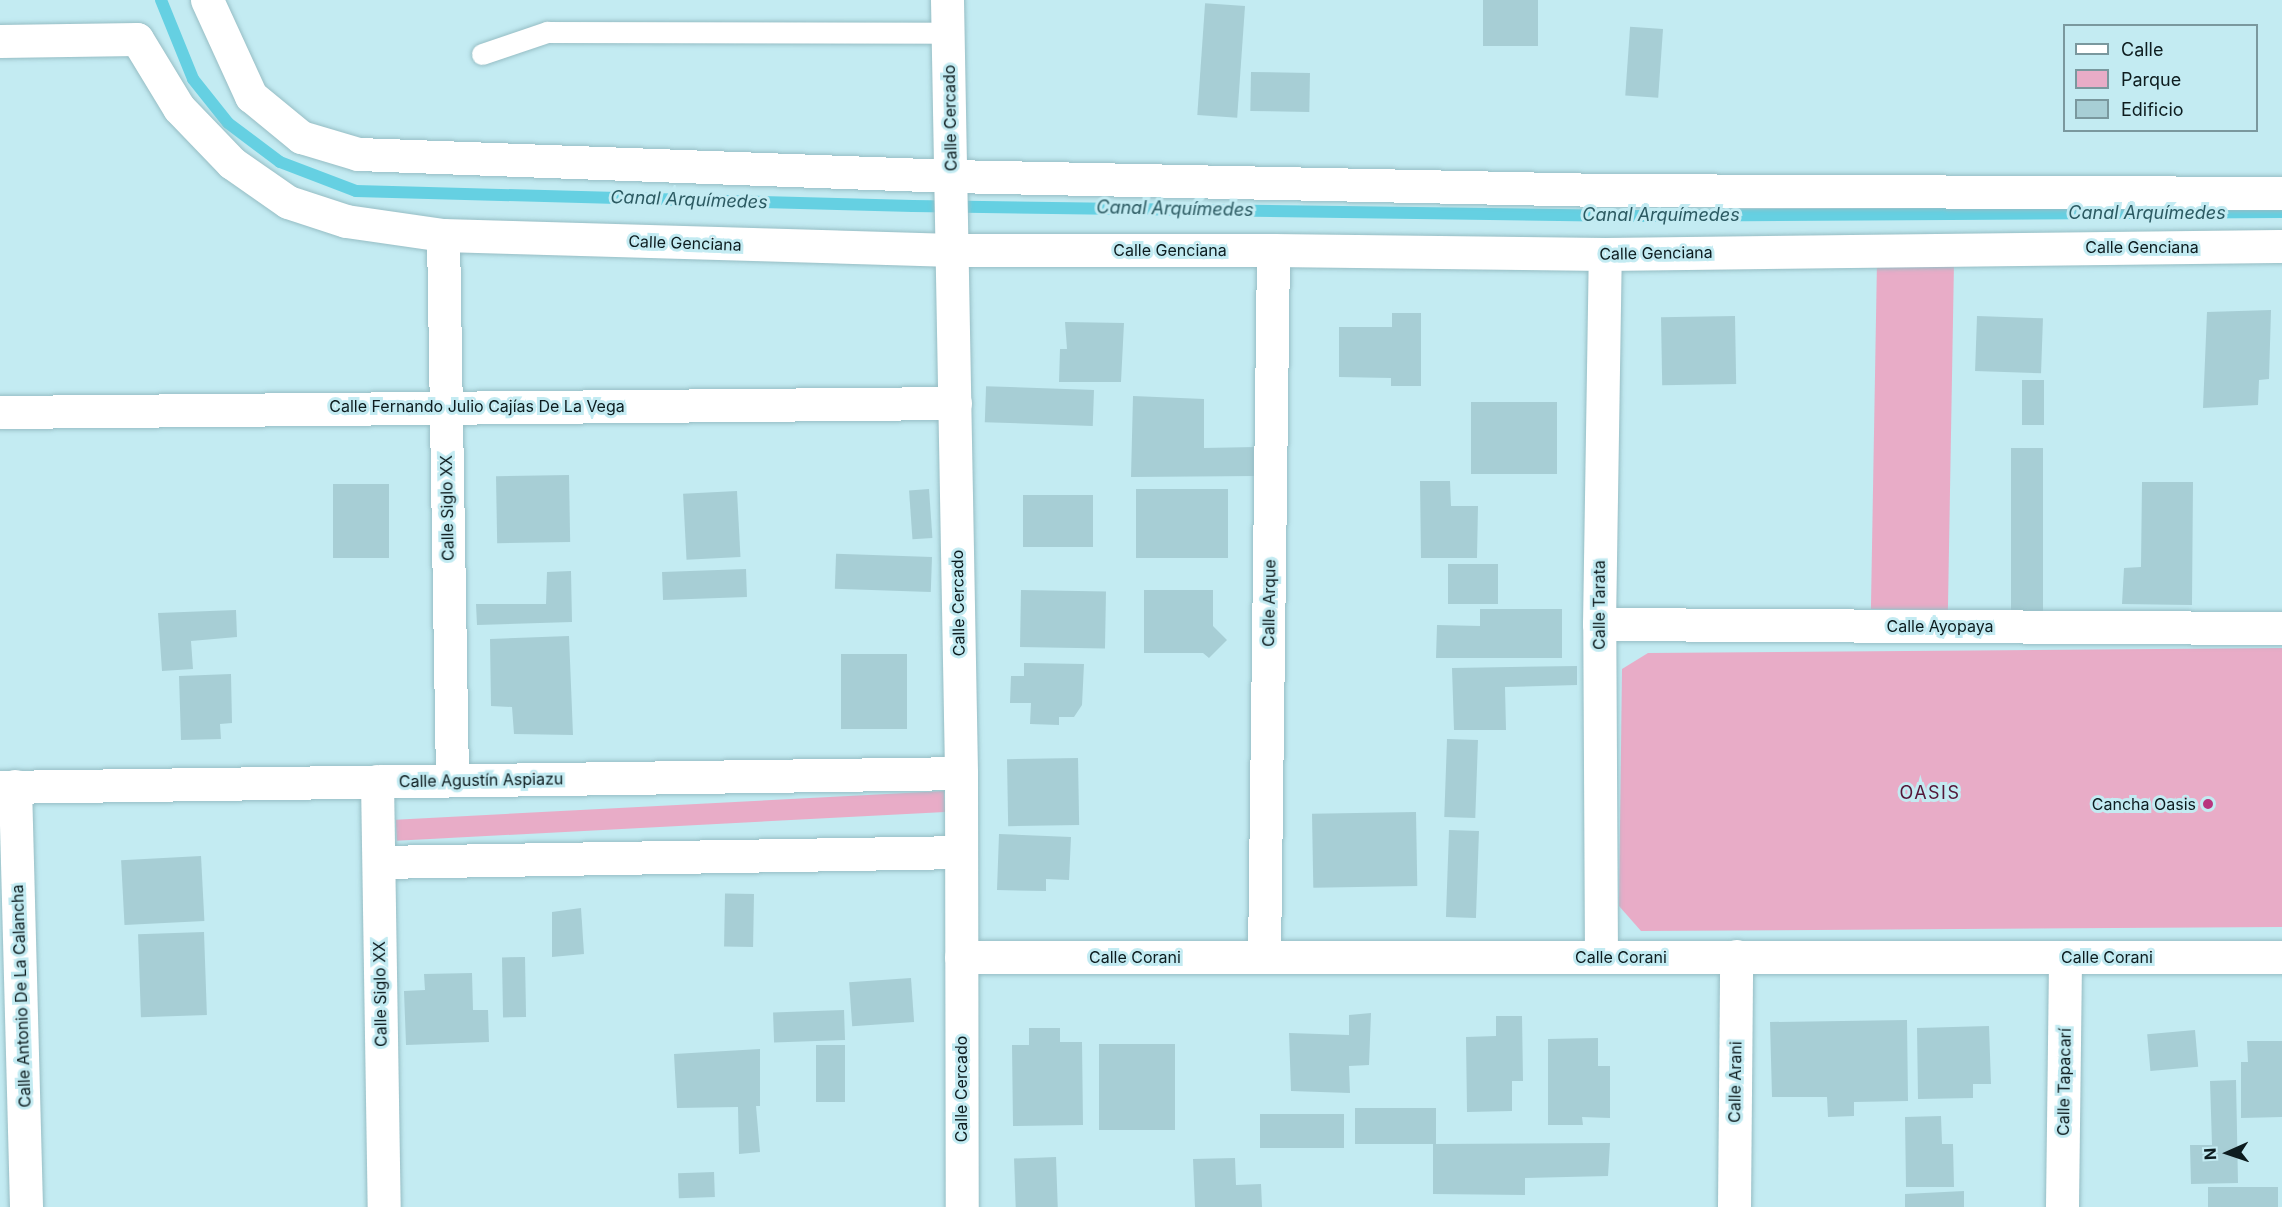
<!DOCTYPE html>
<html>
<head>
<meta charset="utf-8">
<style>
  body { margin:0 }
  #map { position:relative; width:2282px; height:1207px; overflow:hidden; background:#c3ebf2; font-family:Inter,sans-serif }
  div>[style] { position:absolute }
  .green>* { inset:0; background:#e8acc7; transform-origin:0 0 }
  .stream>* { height:12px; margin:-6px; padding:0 6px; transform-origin:6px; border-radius:6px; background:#65d0e2 }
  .building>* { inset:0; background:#a7ced5; transform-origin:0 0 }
  .roads { filter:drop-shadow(0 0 2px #96bdc4) drop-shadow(0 0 2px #96bdc4) }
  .service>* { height:21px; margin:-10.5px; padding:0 10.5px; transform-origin:10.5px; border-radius:10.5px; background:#fff }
  .minor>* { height:33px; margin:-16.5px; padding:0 16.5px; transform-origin:16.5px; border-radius:16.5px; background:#fff }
  .dots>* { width:16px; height:16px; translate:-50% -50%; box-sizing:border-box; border:3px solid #c3ebf2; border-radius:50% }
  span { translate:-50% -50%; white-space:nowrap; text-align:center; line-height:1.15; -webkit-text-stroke:6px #c3ebf2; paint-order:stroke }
  .street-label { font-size:16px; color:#0d1c1f }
  .poi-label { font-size:16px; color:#0d1c1f }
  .right { translate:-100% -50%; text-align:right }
  .water-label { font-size:18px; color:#2b5a62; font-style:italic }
  .neighbourhood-label { font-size:18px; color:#541638; letter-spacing:1.5px }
  .legend { position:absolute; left:2063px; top:24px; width:195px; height:108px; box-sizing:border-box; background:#c3ebf2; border:2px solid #7a989e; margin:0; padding:8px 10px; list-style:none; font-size:18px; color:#0d1c1f }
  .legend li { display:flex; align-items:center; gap:12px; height:30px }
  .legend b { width:30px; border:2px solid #7a989e }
  .north { position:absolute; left:2198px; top:1123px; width:60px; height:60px; -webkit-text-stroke:4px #c3ebf2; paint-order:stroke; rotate:267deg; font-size:16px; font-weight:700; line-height:24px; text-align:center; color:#0d1c1f }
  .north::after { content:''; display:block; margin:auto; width:21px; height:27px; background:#0d1c1f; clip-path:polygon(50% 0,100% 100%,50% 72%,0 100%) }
</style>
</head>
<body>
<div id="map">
  <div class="green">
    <div style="left:1877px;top:261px;width:77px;height:348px;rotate:1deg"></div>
    <div style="clip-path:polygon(2282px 648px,2282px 927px,1641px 931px,1619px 906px,1622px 669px,1648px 653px)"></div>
    <div style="left:944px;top:791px;width:21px;height:549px;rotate:87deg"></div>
  </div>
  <div class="stream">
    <div style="left:161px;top:0;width:85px;rotate:67.9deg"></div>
    <div style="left:193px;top:79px;width:56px;rotate:51.5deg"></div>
    <div style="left:228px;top:123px;width:65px;rotate:36.9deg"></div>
    <div style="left:280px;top:162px;width:81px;rotate:20.9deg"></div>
    <div style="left:356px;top:191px;width:557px;rotate:1.54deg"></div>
    <div style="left:913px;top:206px;width:716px;rotate:0.8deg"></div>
    <div style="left:1629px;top:216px;width:653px;rotate:-0.35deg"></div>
  </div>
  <div class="building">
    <div style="left:1483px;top:0;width:55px;height:46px"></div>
    <div style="left:1245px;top:6px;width:112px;height:40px;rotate:94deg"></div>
    <div style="left:1663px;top:29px;width:69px;height:33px;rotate:94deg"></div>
    <div style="left:1251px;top:72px;width:59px;height:39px;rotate:1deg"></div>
    <div style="clip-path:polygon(2271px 310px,2269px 379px,2259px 380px,2258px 405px,2203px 408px,2207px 312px)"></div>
    <div style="clip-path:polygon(1392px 313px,1421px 313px,1421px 386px,1391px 386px,1391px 378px,1339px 377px,1339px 327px,1392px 327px)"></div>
    <div style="left:1735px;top:316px;width:68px;height:74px;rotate:89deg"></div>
    <div style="left:1977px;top:316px;width:66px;height:55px;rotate:2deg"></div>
    <div style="clip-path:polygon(1065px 322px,1124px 323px,1121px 382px,1059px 382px,1060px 349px,1067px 349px)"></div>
    <div style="left:2022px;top:380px;width:22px;height:45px"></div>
    <div style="left:1094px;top:390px;width:36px;height:108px;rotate:92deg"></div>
    <div style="clip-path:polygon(1133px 396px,1204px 399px,1204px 448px,1256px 447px,1256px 476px,1131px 477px)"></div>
    <div style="left:1557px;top:402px;width:72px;height:86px;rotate:90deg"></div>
    <div style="left:2043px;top:448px;width:169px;height:32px;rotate:90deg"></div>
    <div style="left:569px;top:475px;width:67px;height:73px;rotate:89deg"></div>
    <div style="clip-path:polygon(1420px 481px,1450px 481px,1451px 506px,1478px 506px,1477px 558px,1421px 558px)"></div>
    <div style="clip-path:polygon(2142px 482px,2193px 482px,2192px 605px,2122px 604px,2124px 568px,2141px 567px)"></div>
    <div style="left:333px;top:484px;width:56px;height:74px"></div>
    <div style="left:929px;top:489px;width:49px;height:20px;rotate:86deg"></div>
    <div style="left:1228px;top:489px;width:69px;height:92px;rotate:90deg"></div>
    <div style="left:737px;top:491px;width:66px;height:54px;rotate:87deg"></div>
    <div style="left:1023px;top:495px;width:70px;height:52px"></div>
    <div style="left:932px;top:557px;width:35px;height:96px;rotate:92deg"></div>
    <div style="left:1448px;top:564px;width:50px;height:40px"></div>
    <div style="left:746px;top:569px;width:28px;height:84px;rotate:88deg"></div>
    <div style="clip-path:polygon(571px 571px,572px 622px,477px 625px,476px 604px,546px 604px,547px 572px)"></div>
    <div style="left:1021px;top:590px;width:85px;height:57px;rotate:1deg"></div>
    <div style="clip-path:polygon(1144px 590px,1213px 590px,1213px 626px,1227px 640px,1209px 658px,1203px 653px,1144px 653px)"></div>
    <div style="clip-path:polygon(1480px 609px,1562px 609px,1562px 658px,1436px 658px,1437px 625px,1480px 626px)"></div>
    <div style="clip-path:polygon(236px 610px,237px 637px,191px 641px,193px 669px,162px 671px,158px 613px)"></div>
    <div style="clip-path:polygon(569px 636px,573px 735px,514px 734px,512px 707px,491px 706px,490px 639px)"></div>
    <div style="left:907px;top:654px;width:75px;height:66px;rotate:90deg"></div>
    <div style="clip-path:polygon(1024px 663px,1084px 664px,1082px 705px,1074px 717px,1059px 717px,1059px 725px,1030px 724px,1031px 703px,1010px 703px,1011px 676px,1024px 676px)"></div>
    <div style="clip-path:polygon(1577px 666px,1577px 685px,1505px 687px,1506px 730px,1454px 730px,1452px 668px)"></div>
    <div style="clip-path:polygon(231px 674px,232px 723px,220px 724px,221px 739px,181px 740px,179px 676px)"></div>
    <div style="left:1447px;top:739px;width:31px;height:78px;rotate:2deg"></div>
    <div style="left:1078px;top:758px;width:67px;height:71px;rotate:89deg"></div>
    <div style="left:1416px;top:812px;width:74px;height:104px;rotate:89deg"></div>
    <div style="left:1449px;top:830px;width:30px;height:87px;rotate:2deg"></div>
    <div style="clip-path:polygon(999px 834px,1071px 837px,1069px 880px,1046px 879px,1046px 891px,997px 890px)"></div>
    <div style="left:201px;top:856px;width:65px;height:80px;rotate:87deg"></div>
    <div style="left:754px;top:894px;width:53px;height:29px;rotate:91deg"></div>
    <div style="clip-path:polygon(581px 908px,584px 954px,552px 957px,552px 912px)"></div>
    <div style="left:204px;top:932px;width:83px;height:66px;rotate:88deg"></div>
    <div style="left:525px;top:957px;width:60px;height:23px;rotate:89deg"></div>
    <div style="clip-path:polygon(472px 973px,473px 1010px,488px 1010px,489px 1042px,406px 1045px,404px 991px,425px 990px,424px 974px)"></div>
    <div style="left:911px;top:978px;width:44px;height:62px;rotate:86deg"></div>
    <div style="left:844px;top:1010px;width:30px;height:71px;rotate:88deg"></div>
    <div style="clip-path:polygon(1371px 1013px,1369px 1065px,1349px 1066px,1350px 1093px,1291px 1091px,1289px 1033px,1349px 1035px,1349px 1015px)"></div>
    <div style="clip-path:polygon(1496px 1016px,1522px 1016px,1523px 1081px,1512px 1081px,1512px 1111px,1467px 1112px,1466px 1037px,1496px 1036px)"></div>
    <div style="clip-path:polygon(1907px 1020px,1908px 1101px,1854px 1102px,1854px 1116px,1828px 1117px,1827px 1097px,1772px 1097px,1770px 1022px)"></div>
    <div style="clip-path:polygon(1989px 1026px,1991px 1084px,1973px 1084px,1973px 1098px,1918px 1099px,1917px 1028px)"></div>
    <div style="clip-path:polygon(1029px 1028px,1060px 1028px,1060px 1042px,1082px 1042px,1083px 1125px,1013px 1126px,1012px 1045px,1029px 1045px)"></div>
    <div style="left:2195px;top:1030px;width:37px;height:48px;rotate:85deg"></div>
    <div style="clip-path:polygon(1598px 1038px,1598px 1066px,1610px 1066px,1610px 1118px,1582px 1117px,1583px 1125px,1548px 1125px,1548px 1039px)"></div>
    <div style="clip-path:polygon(2247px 1041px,2282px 1041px,2282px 1117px,2241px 1118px,2241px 1062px,2248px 1062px)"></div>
    <div style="left:1175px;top:1044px;width:86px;height:76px;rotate:90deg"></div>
    <div style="left:845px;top:1045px;width:57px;height:29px;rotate:90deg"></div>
    <div style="clip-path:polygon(760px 1049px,760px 1106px,756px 1106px,760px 1152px,739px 1154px,738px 1107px,677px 1108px,674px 1054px)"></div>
    <div style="clip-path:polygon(2236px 1080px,2238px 1183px,2191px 1184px,2190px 1145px,2212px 1145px,2210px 1081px)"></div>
    <div style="left:1355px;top:1108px;width:81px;height:36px"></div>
    <div style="left:1344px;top:1114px;width:34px;height:84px;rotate:90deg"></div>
    <div style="clip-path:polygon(1941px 1116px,1942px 1144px,1953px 1144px,1954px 1187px,1906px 1187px,1905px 1117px)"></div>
    <div style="clip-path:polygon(1610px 1143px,1608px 1176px,1525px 1178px,1525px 1195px,1433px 1194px,1433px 1144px)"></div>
    <div style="left:1056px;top:1157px;width:50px;height:42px;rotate:88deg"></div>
    <div style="clip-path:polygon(1235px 1158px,1236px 1185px,1261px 1184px,1262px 1207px,1195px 1207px,1193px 1159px)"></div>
    <div style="left:714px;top:1172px;width:25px;height:36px;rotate:88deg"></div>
    <div style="left:2208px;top:1187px;width:70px;height:20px"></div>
    <div style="clip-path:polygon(1964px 1191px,1964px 1207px,1905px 1207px,1905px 1194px)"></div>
  </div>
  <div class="roads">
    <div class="service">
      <div style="left:482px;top:54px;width:69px;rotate:-18.7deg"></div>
      <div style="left:547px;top:32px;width:401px;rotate:0.1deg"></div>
    </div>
    <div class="minor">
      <div style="left:207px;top:0;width:106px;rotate:65.4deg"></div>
      <div style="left:251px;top:96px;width:65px;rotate:39.4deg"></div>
      <div style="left:301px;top:137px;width:59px;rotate:16.6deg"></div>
      <div style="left:358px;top:154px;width:593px;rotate:2.12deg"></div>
      <div style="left:951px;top:176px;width:650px;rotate:1.23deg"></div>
      <div style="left:1601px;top:190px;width:681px;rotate:0.25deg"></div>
      <div style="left:947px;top:0;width:773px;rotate:88.96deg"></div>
      <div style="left:961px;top:773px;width:434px;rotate:89.9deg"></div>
      <div style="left:0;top:41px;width:137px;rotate:-0.8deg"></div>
      <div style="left:137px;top:39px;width:81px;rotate:58.7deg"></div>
      <div style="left:179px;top:108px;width:76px;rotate:46.1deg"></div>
      <div style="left:232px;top:163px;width:68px;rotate:34.9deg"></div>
      <div style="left:288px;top:202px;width:61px;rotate:18.1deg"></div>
      <div style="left:346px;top:221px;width:98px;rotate:8.2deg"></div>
      <div style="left:443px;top:235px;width:510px;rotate:1.68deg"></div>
      <div style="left:953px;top:250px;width:320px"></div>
      <div style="left:1273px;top:250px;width:332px;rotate:0.7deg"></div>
      <div style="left:1605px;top:254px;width:677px;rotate:-0.68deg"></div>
      <div style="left:443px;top:235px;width:545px;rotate:89.05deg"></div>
      <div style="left:0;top:412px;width:955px;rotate:-0.54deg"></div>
      <div style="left:1599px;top:624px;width:683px;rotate:0.34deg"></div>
      <div style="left:377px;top:781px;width:426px;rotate:89.1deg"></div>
      <div style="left:15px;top:786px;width:421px;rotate:88.5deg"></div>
      <div style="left:0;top:787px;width:961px;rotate:-0.83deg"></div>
      <div style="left:379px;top:862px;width:582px;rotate:-0.98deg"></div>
      <div style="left:961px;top:957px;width:1321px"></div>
      <div style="left:1264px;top:957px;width:707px;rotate:-89.27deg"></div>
      <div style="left:1601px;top:957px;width:333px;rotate:-90.3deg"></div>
      <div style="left:1599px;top:624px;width:370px;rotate:-89.1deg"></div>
      <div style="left:1734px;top:1207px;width:251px;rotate:-89.5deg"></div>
      <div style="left:2062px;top:1207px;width:250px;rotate:-89.3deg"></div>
    </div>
  </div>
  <div class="dots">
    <div style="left:2208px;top:804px;background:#b8357e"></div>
  </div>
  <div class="street-label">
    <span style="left:950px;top:118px;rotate:-91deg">Calle Cercado</span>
    <span style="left:685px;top:243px;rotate:2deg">Calle Genciana</span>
    <span style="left:2142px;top:247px">Calle Genciana</span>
    <span style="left:1170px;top:250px">Calle Genciana</span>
    <span style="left:1656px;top:253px;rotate:-1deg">Calle Genciana</span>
    <span style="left:477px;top:406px">Calle Fernando Julio Cajías De La Vega</span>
    <span style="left:447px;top:508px;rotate:-91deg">Calle Siglo XX</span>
    <span style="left:958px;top:603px;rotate:-91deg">Calle Cercado</span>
    <span style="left:1269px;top:603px;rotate:-89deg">Calle Arque</span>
    <span style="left:1599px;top:605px;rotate:-90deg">Calle Tarata</span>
    <span style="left:1940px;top:626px">Calle Ayopaya</span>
    <span style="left:481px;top:780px;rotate:-1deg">Calle Agustín Aspiazu</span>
    <span style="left:1135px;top:957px">Calle Corani</span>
    <span style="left:1621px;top:957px">Calle Corani</span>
    <span style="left:2107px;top:957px">Calle Corani</span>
    <span style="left:380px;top:994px;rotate:-91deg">Calle Siglo XX</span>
    <span style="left:21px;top:996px;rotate:-92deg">Calle Antonio De La Calancha</span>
    <span style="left:1735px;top:1082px;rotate:-89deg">Calle Arani</span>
    <span style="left:2064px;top:1082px;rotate:-89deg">Calle Tapacarí</span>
    <span style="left:961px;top:1089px;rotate:-90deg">Calle Cercado</span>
  </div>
  <div class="poi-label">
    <span class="right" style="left:2196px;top:804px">Cancha Oasis</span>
  </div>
  <div class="water-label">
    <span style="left:689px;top:200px;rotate:2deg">Canal Arquímedes</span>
    <span style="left:1175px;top:209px;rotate:1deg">Canal Arquímedes</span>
    <span style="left:2147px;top:213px">Canal Arquímedes</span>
    <span style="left:1661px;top:215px">Canal Arquímedes</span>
  </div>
  <div class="neighbourhood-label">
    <span style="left:1930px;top:793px">OASIS</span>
  </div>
  <ul class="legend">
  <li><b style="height:8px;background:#fff"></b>Calle</li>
  <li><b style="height:16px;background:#e8acc7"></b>Parque</li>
  <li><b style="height:16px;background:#a7ced5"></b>Edificio</li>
  </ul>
  <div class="north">N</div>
</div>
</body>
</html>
